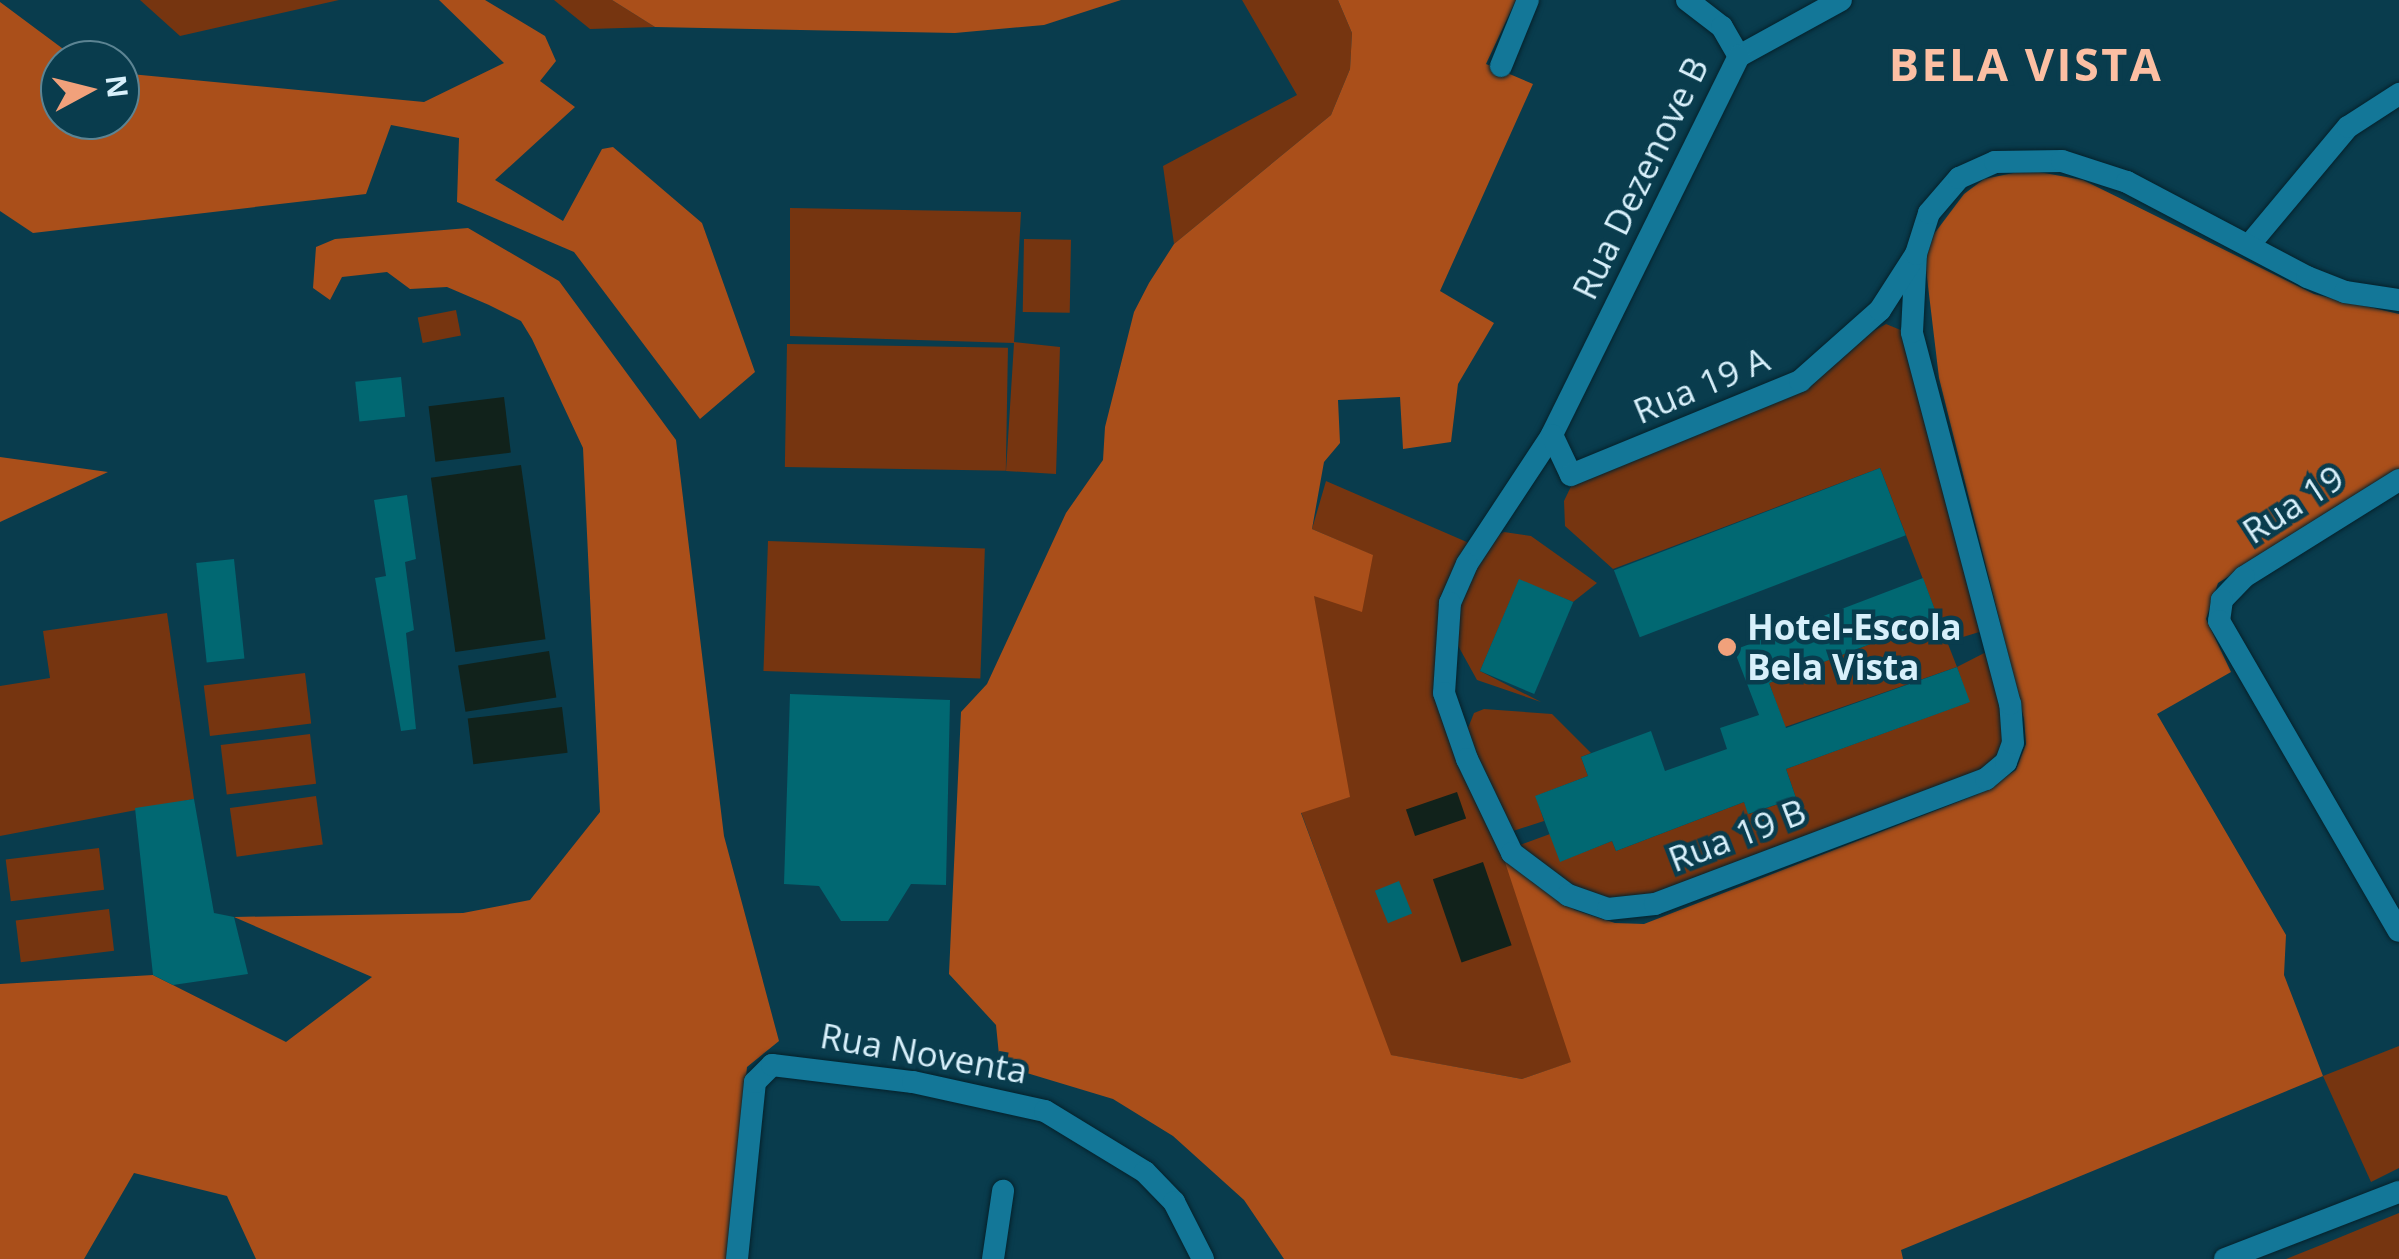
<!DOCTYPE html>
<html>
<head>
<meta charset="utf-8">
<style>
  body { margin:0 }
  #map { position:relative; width:2399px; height:1259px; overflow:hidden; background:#093c4d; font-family:"Open Sans",sans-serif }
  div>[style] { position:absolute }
  .green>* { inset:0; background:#763510; transform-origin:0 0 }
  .forest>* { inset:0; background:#aa4f1a }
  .water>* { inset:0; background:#11221b; transform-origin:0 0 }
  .building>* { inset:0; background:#016872; transform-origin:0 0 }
  .roads { filter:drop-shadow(0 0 2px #05212b) drop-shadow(0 0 2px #05212b) }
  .minor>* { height:22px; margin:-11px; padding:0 11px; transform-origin:11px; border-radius:11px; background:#137798 }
  .dots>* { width:28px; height:28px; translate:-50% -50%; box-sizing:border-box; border:5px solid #093c4d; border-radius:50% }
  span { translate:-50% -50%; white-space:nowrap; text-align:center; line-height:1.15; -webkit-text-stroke:9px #093c4d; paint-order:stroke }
  .street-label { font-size:35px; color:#d8f0fb }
  .poi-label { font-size:35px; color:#d8f0fb; font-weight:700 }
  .left { translate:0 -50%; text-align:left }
  .district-label { font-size:45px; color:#fcbfa3; font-weight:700; letter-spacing:2.5px }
  .north { position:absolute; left:40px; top:40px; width:100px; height:100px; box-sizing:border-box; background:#093c4d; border:2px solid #5c8493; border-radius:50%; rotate:83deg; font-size:28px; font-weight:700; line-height:40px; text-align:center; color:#d8f0fb }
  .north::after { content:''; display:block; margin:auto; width:35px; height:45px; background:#f1a17b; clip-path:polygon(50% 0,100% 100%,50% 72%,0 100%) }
</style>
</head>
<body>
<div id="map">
  <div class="green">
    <div style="clip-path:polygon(140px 0,339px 0,180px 36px)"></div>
    <div style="clip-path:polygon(554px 0,612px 0,655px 27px,590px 29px)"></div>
    <div style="clip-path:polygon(1242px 0,1338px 0,1352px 33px,1350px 69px,1331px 115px,1174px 244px,1163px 166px,1297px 95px)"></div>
    <div style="clip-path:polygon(790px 208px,1021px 212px,1014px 342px,1060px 347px,1056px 474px,1006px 471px,1014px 343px,790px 336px)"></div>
    <div style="left:1024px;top:239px;width:47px;height:73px;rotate:1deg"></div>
    <div style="left:456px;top:310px;width:26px;height:39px;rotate:79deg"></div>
    <div style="clip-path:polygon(1886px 324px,1903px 331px,1989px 629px,1963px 637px,1939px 621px,1957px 667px,1994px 648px,2008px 709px,1998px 766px,1700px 885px,1600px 904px,1514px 847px,1550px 834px,1561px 861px,1612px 841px,1616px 851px,1744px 802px,1749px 814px,1796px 798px,1786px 769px,1969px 702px,1957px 667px,1785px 727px,1769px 683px,1938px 618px,1880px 468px,1613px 569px,1565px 526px,1564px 501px,1575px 478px,1682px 438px)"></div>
    <div style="left:787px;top:344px;width:221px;height:123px;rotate:1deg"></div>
    <div style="clip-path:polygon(1326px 481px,1476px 546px,1440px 655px,1572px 1062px,1522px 1079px,1390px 1055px,1301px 812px,1349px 797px,1313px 595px,1372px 555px,1312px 529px)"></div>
    <div style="clip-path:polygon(1504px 532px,1531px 536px,1597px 583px,1573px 602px,1519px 580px,1480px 671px,1541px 702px,1477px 680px,1451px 633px,1450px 618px,1492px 538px)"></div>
    <div style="left:768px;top:541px;width:217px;height:130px;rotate:2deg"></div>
    <div style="clip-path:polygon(167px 613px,194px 799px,0 836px,0 686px,50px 678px,43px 631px)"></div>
    <div style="left:305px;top:673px;width:51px;height:102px;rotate:83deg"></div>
    <div style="clip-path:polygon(1484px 709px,1552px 714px,1591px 753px,1581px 757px,1588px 776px,1536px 796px,1544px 821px,1504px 834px,1466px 733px,1474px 713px)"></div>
    <div style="left:310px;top:734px;width:50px;height:90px;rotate:83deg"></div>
    <div style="left:316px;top:796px;width:49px;height:87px;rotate:82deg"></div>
    <div style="left:99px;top:848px;width:42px;height:94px;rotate:83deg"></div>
    <div style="left:109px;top:909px;width:42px;height:94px;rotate:83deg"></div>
    <div style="clip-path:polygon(2399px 1046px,2399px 1168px,2371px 1182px,2323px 1076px)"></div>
    <div style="clip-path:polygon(2399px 1213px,2399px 1259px,2286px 1259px,2326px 1243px)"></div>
  </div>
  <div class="forest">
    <div style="clip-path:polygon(439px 0,485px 0,545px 36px,556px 61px,540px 81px,575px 107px,495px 180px,563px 221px,602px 149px,613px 147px,702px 223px,755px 372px,700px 419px,574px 252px,457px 202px,459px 138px,391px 125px,366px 194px,33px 233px,0 211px,0 2px,78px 60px,60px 60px,60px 120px,120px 120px,120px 73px,424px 102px,504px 63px)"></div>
    <div style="clip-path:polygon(612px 0,1121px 0,1044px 25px,955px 33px,655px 27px)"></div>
    <div style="clip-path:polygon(1338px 0,1516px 0,1486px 64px,1533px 84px,1440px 291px,1494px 323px,1458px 384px,1451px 442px,1403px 449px,1400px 397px,1338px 400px,1340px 443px,1324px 462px,1312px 529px,1373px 555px,1362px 612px,1314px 596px,1350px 797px,1301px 813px,1391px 1055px,1522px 1079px,1571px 1062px,1498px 841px,1532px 882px,1575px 910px,1615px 923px,1644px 924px,1978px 794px,2016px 770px,2026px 744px,2024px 719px,1939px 378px,1925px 261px,1934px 234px,1964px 194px,1984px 179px,2028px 170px,2083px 180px,2314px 294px,2399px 314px,2399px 471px,2218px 583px,2206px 619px,2231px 672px,2157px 714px,2286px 935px,2284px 975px,2323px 1076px,1901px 1250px,1903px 1259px,1284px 1259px,1244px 1200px,1173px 1136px,1113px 1099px,1000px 1065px,996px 1025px,949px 974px,961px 712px,987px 684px,1066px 513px,1103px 460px,1105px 427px,1134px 312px,1149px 283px,1174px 244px,1331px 115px,1350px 69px,1352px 33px)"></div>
    <div style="clip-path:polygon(468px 228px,559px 281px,676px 440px,724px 836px,779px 1041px,747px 1067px,728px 1259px,256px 1259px,227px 1196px,134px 1173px,84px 1259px,0 1259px,0 984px,153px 975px,286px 1042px,372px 977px,234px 917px,463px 913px,530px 900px,600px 812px,583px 448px,532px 339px,521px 321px,489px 305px,447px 287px,410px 289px,387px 272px,342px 277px,330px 300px,313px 288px,316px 247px,335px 239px)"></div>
    <div style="clip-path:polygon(0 457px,108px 472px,0 522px)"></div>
  </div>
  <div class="water">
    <div style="left:504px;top:397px;width:56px;height:76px;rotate:83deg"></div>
    <div style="left:521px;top:465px;width:176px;height:91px;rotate:82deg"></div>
    <div style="left:549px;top:651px;width:47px;height:92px;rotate:81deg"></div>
    <div style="left:562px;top:707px;width:46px;height:95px;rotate:83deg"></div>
    <div style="left:1457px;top:792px;width:28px;height:54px;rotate:71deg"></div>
    <div style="left:1483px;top:862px;width:88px;height:53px;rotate:71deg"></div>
  </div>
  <div class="building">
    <div style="left:401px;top:377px;width:40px;height:46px;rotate:84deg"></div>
    <div style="left:1880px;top:468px;width:72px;height:285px;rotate:69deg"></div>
    <div style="clip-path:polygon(407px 495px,416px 559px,405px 562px,414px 630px,406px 633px,416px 729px,401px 731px,375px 578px,386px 576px,374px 500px)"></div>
    <div style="left:234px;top:559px;width:100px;height:38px;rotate:84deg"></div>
    <div style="clip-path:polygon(1923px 578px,1938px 618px,1769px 683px,1786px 728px,1957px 667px,1970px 702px,1786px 769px,1796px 798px,1748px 814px,1744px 802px,1616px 851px,1612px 841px,1560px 862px,1535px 796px,1588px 776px,1581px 757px,1651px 731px,1665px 771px,1727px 749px,1720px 728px,1759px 715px,1734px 650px)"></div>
    <div style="left:1519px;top:579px;width:59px;height:100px;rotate:23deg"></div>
    <div style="clip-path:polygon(790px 694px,950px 700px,946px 885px,911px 884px,888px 921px,841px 921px,819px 886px,784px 884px)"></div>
    <div style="clip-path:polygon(194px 799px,214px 913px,234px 917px,248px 974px,173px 985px,153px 975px,135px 808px)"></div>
    <div style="left:1399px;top:881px;width:35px;height:26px;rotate:68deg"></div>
  </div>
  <div class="roads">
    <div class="minor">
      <div style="left:1687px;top:0;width:44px;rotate:37.6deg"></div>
      <div style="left:1722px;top:27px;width:34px;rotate:60deg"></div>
      <div style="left:1841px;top:0;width:116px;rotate:151.2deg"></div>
      <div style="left:1739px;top:56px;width:423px;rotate:116.3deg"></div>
      <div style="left:1552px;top:435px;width:154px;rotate:123.4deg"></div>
      <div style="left:1467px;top:564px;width:43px;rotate:113.6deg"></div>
      <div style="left:1450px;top:603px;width:90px;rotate:93.8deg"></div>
      <div style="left:1444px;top:693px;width:70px;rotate:70.8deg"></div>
      <div style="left:1467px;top:759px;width:104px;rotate:64.4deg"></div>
      <div style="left:1512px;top:853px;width:70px;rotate:36.9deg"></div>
      <div style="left:1568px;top:895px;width:42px;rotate:19.3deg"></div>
      <div style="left:1608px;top:909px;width:47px;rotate:-6.1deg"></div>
      <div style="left:1655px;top:904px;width:354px;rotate:-20.7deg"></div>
      <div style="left:1986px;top:779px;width:26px;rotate:-40deg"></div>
      <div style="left:2006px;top:762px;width:20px;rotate:-70deg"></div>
      <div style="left:2013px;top:743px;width:39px;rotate:-94deg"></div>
      <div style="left:2010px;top:704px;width:385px;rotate:-104.8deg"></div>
      <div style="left:1912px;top:332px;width:78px;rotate:-87.1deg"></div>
      <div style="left:1501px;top:66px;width:71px;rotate:-67.8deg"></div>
      <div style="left:2250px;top:244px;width:153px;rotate:-50.1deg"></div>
      <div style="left:2348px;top:127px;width:61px;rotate:-32.9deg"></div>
      <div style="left:1552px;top:435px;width:44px;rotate:64.6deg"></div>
      <div style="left:1571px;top:475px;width:248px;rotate:-22.3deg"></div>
      <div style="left:1800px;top:381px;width:107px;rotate:-41.6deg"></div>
      <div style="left:1880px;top:310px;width:67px;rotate:-57.3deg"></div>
      <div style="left:1916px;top:254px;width:43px;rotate:-72.4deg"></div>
      <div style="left:1929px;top:213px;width:46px;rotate:-49.4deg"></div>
      <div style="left:1959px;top:178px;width:39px;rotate:-24deg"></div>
      <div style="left:1995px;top:162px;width:67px;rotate:-0.9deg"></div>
      <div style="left:2062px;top:161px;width:68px;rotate:17.9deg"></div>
      <div style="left:2127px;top:182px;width:204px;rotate:27.8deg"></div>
      <div style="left:2307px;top:277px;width:41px;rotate:21.5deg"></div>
      <div style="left:2345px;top:292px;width:55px;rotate:8.4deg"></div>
      <div style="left:2399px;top:480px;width:183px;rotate:148deg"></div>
      <div style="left:2244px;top:577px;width:32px;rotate:134deg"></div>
      <div style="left:2222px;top:600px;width:21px;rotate:98deg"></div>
      <div style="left:2219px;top:621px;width:358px;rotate:59.9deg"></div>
      <div style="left:737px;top:1259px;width:178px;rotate:-84.2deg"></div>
      <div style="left:755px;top:1082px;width:24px;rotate:-45deg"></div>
      <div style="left:772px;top:1065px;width:142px;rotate:6.9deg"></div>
      <div style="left:913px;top:1082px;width:135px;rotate:12.4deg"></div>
      <div style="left:1045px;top:1111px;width:117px;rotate:31.4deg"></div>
      <div style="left:1145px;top:1172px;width:42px;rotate:46deg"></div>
      <div style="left:1174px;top:1202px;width:64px;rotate:63deg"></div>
      <div style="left:993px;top:1259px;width:69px;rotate:-81.6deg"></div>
      <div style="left:2225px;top:1259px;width:186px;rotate:-21.1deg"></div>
    </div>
  </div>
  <div class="dots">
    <div style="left:1727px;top:647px;background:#f1a17b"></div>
  </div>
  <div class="street-label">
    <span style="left:1640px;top:178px;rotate:-64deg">Rua Dezenove B</span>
    <span style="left:1701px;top:385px;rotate:-23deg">Rua 19 A</span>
    <span style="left:2293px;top:504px;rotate:-33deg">Rua 19</span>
    <span style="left:1737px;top:835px;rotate:-21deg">Rua 19 B</span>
    <span style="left:924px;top:1053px;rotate:10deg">Rua Noventa</span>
  </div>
  <div class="poi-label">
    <span class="left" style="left:1747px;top:647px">Hotel-Escola<br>Bela Vista</span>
  </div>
  <div class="district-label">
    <span style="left:2026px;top:64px">BELA VISTA</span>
  </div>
  <div class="north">N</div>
</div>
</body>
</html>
